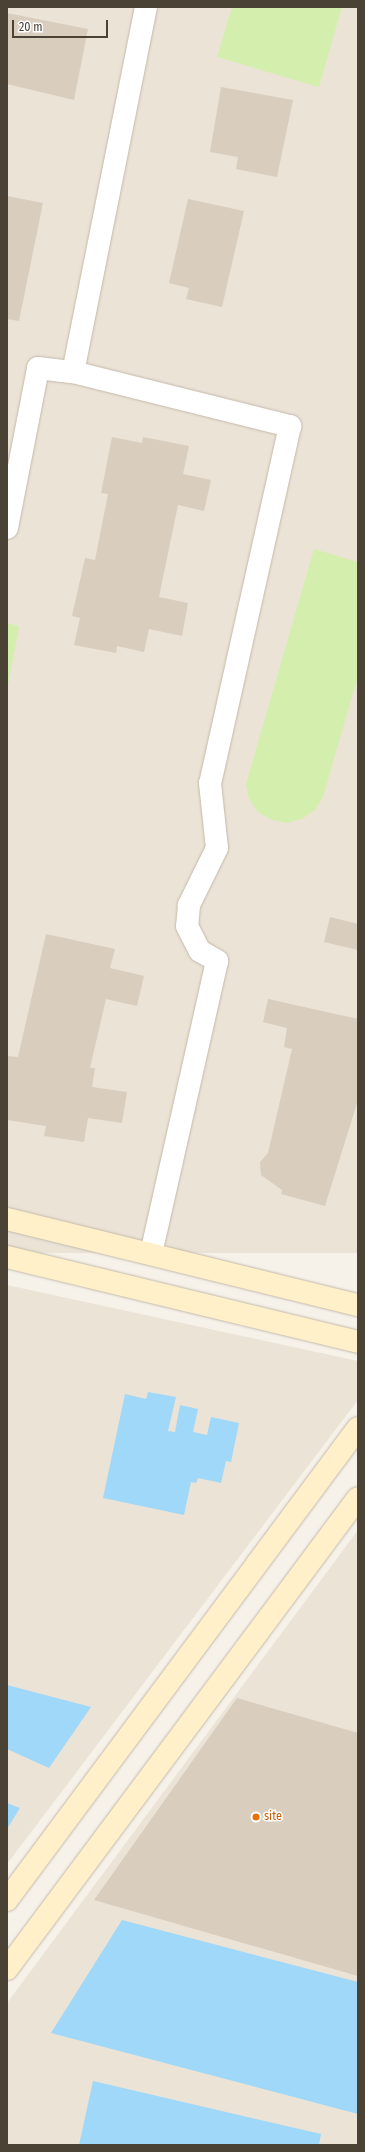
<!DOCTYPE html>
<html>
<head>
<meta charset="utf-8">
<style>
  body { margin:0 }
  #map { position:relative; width:365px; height:2152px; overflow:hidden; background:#f6f1e9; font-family:"Fira Sans Condensed",sans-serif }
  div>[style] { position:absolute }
  .residential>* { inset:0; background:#ebe3d6; transform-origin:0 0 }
  .green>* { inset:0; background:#d4efad }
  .water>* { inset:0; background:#9fd8f9 }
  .building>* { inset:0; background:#d9cdbd }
  .roads { filter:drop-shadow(0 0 1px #c3b9aa) drop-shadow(0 0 1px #c3b9aa) }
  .street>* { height:22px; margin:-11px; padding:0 11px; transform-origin:11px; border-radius:11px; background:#fff }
  .secondary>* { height:22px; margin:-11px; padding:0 11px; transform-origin:11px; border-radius:11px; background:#fff0ca }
  .dots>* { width:11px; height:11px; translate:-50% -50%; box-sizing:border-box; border:2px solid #fff; border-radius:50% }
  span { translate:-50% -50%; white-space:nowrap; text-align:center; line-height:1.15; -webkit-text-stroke:3px #fff; paint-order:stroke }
  .food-label { font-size:12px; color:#c56008 }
  .left { translate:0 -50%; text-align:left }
  .frame { position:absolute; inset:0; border:8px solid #4b4236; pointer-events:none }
  .scale { position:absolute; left:12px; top:20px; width:96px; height:18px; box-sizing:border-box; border:2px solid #4b4236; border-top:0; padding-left:5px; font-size:12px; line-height:14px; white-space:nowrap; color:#4b4236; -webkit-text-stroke:3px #fff; paint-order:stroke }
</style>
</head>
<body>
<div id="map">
  <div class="residential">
    <div style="left:7px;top:7px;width:351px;height:1246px"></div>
    <div style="clip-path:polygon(7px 1285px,358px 1361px,358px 1400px,7px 1864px)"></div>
    <div style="clip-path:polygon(358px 1530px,358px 2145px,7px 2145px,7px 2003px)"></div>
  </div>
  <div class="green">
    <div style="clip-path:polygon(232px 7px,342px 7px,319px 87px,217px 57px)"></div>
    <div style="clip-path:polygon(314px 549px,358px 562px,358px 676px,323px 797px,315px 810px,302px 819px,287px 823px,272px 820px,258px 812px,249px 799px,246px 784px)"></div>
    <div style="clip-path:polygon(7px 623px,19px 626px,7px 691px)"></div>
  </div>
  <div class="water">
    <div style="clip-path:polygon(148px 1392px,176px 1397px,168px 1431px,175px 1432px,180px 1405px,198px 1409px,193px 1432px,207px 1435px,211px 1417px,239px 1423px,231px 1462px,226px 1461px,221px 1483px,198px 1478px,196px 1483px,191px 1482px,184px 1515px,103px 1498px,125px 1394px,146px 1399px)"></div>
    <div style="clip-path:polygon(7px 1685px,91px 1707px,49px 1768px,7px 1749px)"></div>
    <div style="clip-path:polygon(7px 1803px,20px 1808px,7px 1829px)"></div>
    <div style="clip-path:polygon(122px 1920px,358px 1982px,358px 2114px,51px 2033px)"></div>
    <div style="clip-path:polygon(93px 2081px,321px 2134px,319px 2145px,79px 2145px)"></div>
  </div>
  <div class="building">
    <div style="clip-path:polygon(7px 13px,88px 29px,74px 100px,7px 84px)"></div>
    <div style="clip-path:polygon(221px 87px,293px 100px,277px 177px,236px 169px,238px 157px,210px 152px)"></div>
    <div style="clip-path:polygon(7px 196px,43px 203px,19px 321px,7px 319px)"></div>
    <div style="clip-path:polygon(188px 199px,244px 211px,222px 307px,186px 299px,189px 288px,169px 283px)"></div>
    <div style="clip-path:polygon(112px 437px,142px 443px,143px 437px,189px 446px,183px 474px,211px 480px,204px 511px,178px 505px,159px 597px,188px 603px,182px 636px,149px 629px,144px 652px,117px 646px,116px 653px,74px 645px,80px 618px,72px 616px,85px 558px,95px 560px,108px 494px,101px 493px)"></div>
    <div style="clip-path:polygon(330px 917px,358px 924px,358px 950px,324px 942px)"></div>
    <div style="clip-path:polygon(46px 934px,115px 949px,110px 968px,144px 976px,137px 1006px,106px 999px,90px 1068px,95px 1068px,92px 1087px,127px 1092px,122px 1123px,88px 1118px,84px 1142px,44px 1136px,46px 1126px,7px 1120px,7px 1056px,18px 1057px)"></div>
    <div style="clip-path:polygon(268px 999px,358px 1019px,358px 1100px,325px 1206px,281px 1194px,282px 1190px,261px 1175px,260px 1162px,268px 1153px,292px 1049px,284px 1047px,287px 1028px,263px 1022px)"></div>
    <div style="clip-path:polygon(237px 1698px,358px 1733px,358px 1976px,94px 1900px)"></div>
  </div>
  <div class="roads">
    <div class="street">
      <div style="left:146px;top:7px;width:372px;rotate:101.3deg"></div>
      <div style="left:73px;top:372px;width:224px;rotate:14deg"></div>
      <div style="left:290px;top:426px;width:366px;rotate:102.6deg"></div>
      <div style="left:210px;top:783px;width:65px;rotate:83.9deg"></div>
      <div style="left:217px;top:848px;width:64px;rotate:116.2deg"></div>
      <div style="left:189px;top:905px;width:21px;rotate:95deg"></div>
      <div style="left:187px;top:926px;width:28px;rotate:63deg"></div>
      <div style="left:200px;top:951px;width:20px;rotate:30deg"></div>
      <div style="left:217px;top:961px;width:300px;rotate:102.7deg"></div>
      <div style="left:7px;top:528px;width:163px;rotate:-79deg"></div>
      <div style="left:38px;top:368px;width:35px;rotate:7deg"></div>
    </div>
    <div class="secondary">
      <div style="left:7px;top:1219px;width:361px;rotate:13.8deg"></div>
      <div style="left:7px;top:1257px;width:361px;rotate:13.6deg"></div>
      <div style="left:7px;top:1900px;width:588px;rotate:-53.36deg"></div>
      <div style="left:7px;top:1969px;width:587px;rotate:-53.31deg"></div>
    </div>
  </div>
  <div class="dots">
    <div style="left:256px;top:1817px;background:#e8710a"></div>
  </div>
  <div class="food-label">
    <span class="left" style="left:264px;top:1817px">site</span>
  </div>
  <div class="frame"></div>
  <div class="scale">20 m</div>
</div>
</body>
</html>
